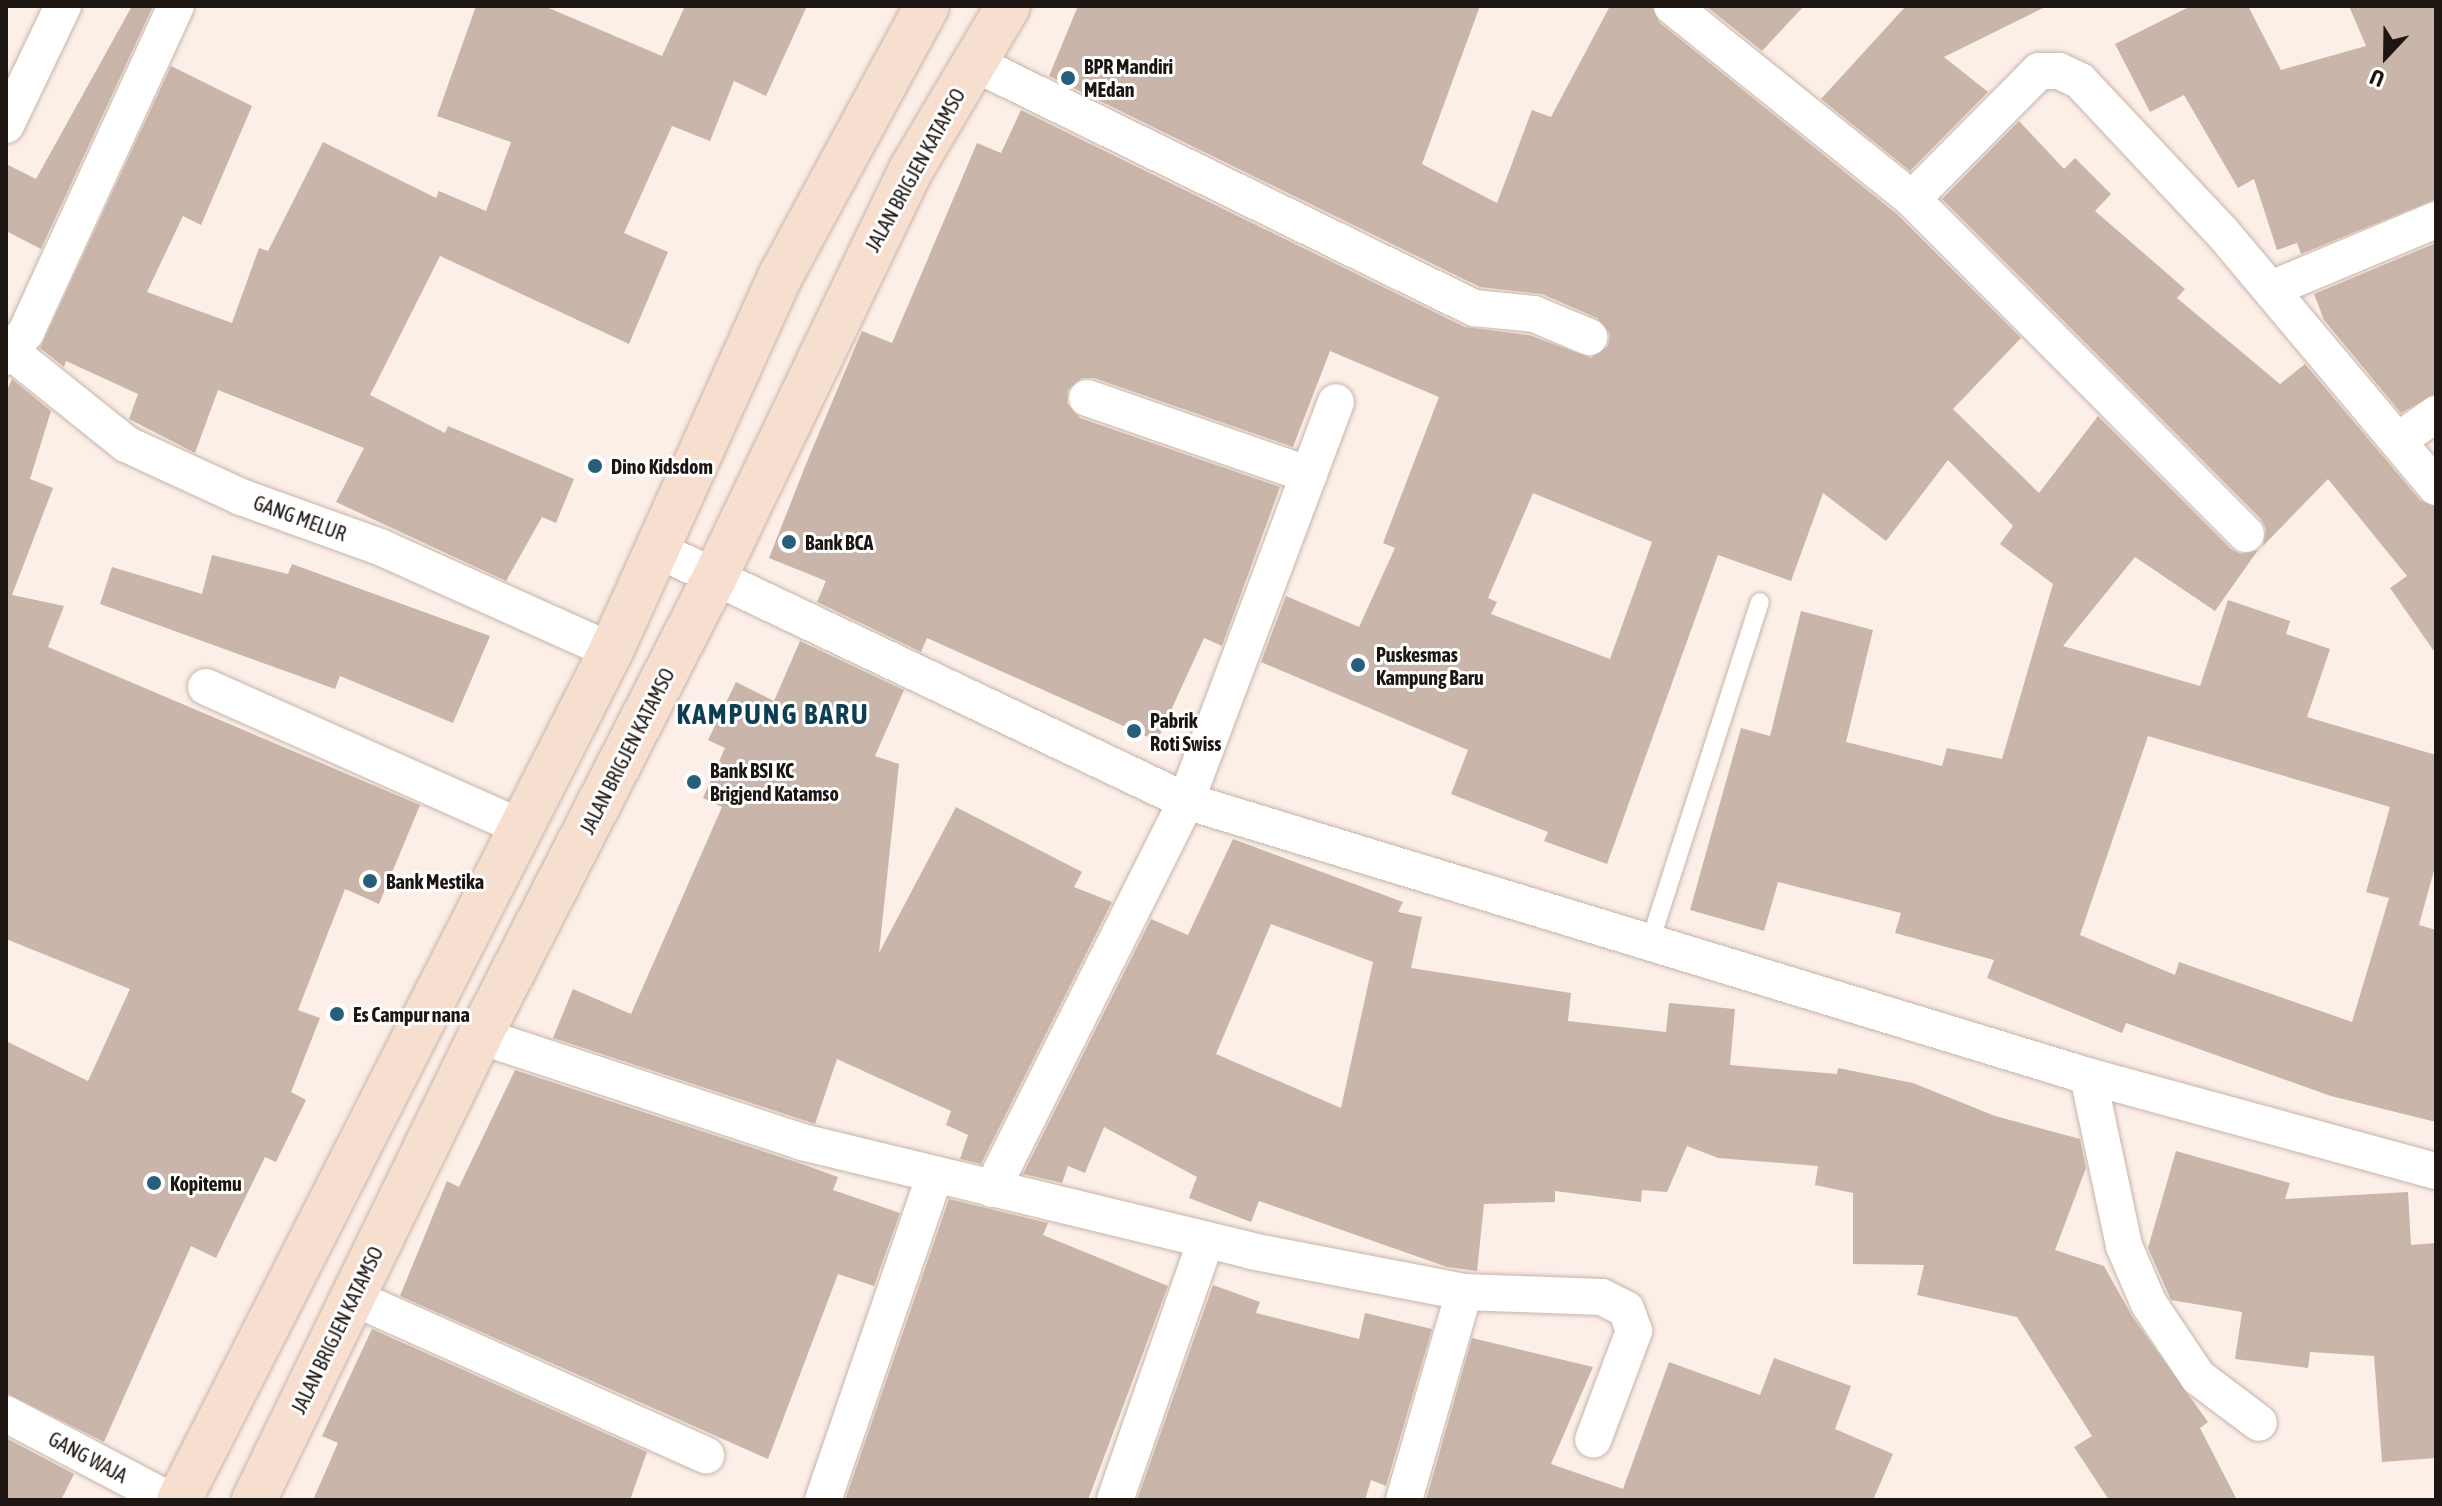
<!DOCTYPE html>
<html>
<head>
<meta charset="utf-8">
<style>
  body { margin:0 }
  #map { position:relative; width:2442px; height:1506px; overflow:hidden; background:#fcefe8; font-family:"Asap Condensed",sans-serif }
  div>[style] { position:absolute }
  .building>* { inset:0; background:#c9b5a9 }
  .roads { filter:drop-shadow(0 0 2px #c8b4a8) drop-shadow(0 0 2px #c8b4a8) }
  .service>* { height:18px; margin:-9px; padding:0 9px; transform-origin:9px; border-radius:9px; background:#fff }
  .minor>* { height:36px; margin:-18px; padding:0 18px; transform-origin:18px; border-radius:18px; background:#fff }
  .primary>* { height:44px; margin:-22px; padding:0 22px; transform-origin:22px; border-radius:22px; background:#f7dfd0 }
  .dots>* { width:22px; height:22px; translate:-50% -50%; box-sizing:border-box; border:4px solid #fff; border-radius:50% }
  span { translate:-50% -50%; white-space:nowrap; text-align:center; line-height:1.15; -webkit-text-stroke:6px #fff; paint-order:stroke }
  .poi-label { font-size:20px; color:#1c1511; font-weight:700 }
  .left { translate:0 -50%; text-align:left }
  .street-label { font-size:20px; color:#1c1511 }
  .district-label { font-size:28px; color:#0f3d52; font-weight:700; letter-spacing:2px }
  .frame { position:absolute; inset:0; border:8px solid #1c1511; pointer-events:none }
  .north { position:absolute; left:2346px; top:16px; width:80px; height:80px; -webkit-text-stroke:6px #fff; paint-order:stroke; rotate:202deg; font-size:22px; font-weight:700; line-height:32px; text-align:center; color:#1c1511 }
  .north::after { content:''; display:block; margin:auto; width:28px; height:36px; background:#1c1511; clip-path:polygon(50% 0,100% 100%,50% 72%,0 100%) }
</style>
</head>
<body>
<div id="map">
  <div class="building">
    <div style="clip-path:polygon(132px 6px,153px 6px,41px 249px,6px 231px,6px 164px,36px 179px)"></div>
    <div style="clip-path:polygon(476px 6px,544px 6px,662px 56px,685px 6px,807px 6px,766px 96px,734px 81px,710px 141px,672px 126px,624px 233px,668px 252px,629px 344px,440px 256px,370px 395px,445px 433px,448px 426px,574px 479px,556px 523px,542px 517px,506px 581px,336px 502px,364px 448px,218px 390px,195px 453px,129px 419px,138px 394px,66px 361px,64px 367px,40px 348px,171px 66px,252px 106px,201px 225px,183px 216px,147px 292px,232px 323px,259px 248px,268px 251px,323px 142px,436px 198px,439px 191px,486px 211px,511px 142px,437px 116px)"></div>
    <div style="clip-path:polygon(evenodd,1078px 6px,1480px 6px,1422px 164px,1497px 203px,1532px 110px,1551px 117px,1610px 6px,1652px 6px,1659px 22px,1898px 215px,2021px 338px,1953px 409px,2039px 493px,2098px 416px,2231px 549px,2241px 554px,2258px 550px,2215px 611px,2135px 557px,2063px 646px,2200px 686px,2228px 600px,2290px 621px,2286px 634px,2330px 649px,2307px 717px,2436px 755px,2436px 863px,2419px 925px,2436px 930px,2436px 1122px,2331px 1096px,2126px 1023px,2122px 1033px,1987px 978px,1994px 960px,1895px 933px,1901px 913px,1778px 882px,1764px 931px,1690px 910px,1741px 728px,1770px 736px,1801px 611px,1873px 630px,1846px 742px,1942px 766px,1947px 748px,2002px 759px,2053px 584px,2000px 544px,2013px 526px,1948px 460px,1886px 541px,1823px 493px,1791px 581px,1718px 555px,1607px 864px,1544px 841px,1548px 832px,1451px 794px,1468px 750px,1261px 662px,1286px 596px,1359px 627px,1395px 548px,1383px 543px,1439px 397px,1330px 351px,1293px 447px,1094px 378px,1082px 378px,1068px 390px,1067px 403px,1080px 418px,1280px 487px,1222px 646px,1204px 638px,1157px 741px,927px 638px,921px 652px,817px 602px,826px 581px,769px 558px,808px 459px,862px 331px,892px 343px,977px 143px,1001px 153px,1021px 110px,1465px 327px,1529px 335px,1591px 358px,1608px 346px,1610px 334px,1597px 318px,1542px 294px,1480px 287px,1049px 76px,1078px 6px,1533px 493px,1652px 542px,1610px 659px,1491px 614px,1497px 602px,1488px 598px,1533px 493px,1078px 6px,2148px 736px,2390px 807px,2366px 892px,2389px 898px,2352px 1022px,2179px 962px,2175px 975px,2080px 935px,2148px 736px)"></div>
    <div style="clip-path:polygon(1706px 6px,1804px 6px,1762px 51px)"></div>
    <div style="clip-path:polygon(1906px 6px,2047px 6px,1944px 57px,1988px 92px,1910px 171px,1821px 99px)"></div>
    <div style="clip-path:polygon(2191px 6px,2248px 6px,2281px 70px,2366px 46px,2349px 6px,2436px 6px,2436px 199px,2301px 254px,2297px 243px,2277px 250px,2254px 179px,2238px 188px,2184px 95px,2150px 112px,2115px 44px)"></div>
    <div style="clip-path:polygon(2019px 121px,2064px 169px,2075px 158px,2111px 194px,2095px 211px,2185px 289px,2177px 298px,2280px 384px,2305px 364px,2420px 500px,2436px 507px,2436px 654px,2390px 588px,2407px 576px,2328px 479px,2263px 546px,2266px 529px,2261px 519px,1942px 199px)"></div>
    <div style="clip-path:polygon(2436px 243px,2436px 393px,2401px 413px,2324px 320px,2314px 294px)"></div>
    <div style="clip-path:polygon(12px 379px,51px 411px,30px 479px,53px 488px,12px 595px,64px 606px,48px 647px,420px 805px,379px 904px,345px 889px,298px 1010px,320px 1018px,291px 1092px,306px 1100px,276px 1162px,265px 1157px,216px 1258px,191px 1246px,104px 1442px,6px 1393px,6px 1041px,88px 1081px,130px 989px,6px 939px,6px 392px)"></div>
    <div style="clip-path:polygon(212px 555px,288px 574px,292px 564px,490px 636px,453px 723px,340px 676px,335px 689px,100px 604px,112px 567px,202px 594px)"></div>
    <div style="clip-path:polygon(800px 641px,904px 690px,875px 756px,899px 764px,879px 953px,956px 807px,1082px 872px,1074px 887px,1112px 902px,981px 1164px,960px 1159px,968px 1135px,946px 1125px,951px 1111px,837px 1059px,815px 1124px,553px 1038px,573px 989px,631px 1014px,722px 807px,703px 798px,725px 748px,708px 740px,736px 682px,774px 701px)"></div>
    <div style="clip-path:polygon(evenodd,1233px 839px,1403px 902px,1398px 912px,1422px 917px,1411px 968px,1571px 993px,1568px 1021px,1666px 1032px,1669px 1003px,1735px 1009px,1730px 1065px,1837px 1074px,1838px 1068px,1913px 1083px,1995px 1116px,2080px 1139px,2086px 1168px,2055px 1250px,2104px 1266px,2132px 1316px,2208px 1422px,2200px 1428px,2237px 1500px,2109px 1500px,2074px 1447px,2092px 1436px,2017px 1317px,1917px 1295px,1924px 1265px,1853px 1264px,1853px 1193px,1815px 1185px,1818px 1166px,1718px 1158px,1687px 1146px,1667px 1192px,1642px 1190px,1641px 1202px,1555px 1191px,1555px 1202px,1484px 1204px,1477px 1271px,1447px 1267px,1259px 1201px,1251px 1222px,1189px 1198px,1197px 1177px,1104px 1127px,1085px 1173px,1068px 1166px,1062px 1183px,1023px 1174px,1151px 919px,1188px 935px,1233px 839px,1271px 924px,1373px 962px,1341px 1108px,1216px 1054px,1271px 924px)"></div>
    <div style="clip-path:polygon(515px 1070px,802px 1164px,838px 1177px,833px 1190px,900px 1213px,874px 1286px,838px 1274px,768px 1459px,400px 1296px,447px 1181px,459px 1187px)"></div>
    <div style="clip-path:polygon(2176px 1151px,2290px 1183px,2285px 1199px,2408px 1192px,2411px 1245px,2436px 1243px,2436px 1458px,2382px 1462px,2374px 1356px,2310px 1352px,2308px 1368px,2235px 1359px,2242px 1312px,2171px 1300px,2148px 1248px)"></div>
    <div style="clip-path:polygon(949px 1199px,1048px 1223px,1043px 1235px,1168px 1286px,1088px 1500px,845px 1500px)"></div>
    <div style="clip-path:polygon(1213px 1285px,1260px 1302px,1256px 1313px,1359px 1339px,1365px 1313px,1432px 1329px,1386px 1486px,1371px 1480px,1365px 1500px,1137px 1500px)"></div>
    <div style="clip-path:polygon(372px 1329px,647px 1452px,630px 1500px,313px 1500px,338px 1443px,322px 1436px)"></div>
    <div style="clip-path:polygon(1472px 1338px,1593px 1367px,1551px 1464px,1623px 1489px,1669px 1362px,1760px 1395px,1774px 1358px,1851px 1386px,1835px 1429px,1893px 1454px,1873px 1500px,1426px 1500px)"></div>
    <div style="clip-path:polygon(6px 1438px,74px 1474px,61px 1500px,6px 1500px)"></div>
  </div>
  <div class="roads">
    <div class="service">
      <div style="left:1651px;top:939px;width:354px;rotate:-72.1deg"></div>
    </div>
    <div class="minor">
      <div style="left:1672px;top:6px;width:308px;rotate:38.8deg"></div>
      <div style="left:1912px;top:199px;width:473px;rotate:45.1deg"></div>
      <div style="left:974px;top:63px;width:557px;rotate:26.1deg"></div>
      <div style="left:1474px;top:308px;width:60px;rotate:5.7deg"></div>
      <div style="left:1534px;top:314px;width:60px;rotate:22.7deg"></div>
      <div style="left:6px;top:125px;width:132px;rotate:-64.4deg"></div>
      <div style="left:1912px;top:199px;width:180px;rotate:-45.2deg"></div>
      <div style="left:2039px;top:71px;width:20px"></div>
      <div style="left:2059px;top:71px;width:23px;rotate:25deg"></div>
      <div style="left:2080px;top:81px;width:207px;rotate:46.8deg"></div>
      <div style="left:2222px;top:232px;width:333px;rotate:50deg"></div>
      <div style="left:2271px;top:289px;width:179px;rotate:-22.7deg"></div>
      <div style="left:10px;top:351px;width:149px;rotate:38.7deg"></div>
      <div style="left:126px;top:444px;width:127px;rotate:24.7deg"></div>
      <div style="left:241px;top:497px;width:148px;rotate:19.8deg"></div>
      <div style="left:380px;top:547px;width:253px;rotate:24.2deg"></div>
      <div style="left:6px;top:357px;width:32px;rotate:-51deg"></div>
      <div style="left:26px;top:332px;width:359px;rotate:-65.3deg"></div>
      <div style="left:1087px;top:398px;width:235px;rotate:19.1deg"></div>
      <div style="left:2399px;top:440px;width:45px;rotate:-35.1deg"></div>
      <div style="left:656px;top:549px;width:587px;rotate:25.43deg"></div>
      <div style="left:1186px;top:801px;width:943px;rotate:16.96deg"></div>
      <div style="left:2088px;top:1076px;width:361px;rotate:15.3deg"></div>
      <div style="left:206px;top:687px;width:345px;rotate:24deg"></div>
      <div style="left:480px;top:1036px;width:339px;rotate:18.2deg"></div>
      <div style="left:802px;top:1142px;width:462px;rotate:13.6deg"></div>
      <div style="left:1251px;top:1251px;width:217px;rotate:10.9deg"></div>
      <div style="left:1464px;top:1292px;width:138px;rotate:2.1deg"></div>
      <div style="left:1602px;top:1297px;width:27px;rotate:27deg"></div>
      <div style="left:1626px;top:1309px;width:23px;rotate:70deg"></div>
      <div style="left:1634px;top:1331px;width:116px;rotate:110.6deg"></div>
      <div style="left:2088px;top:1076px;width:174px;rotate:78deg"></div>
      <div style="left:2124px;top:1246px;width:63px;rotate:66.7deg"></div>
      <div style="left:2149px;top:1304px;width:88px;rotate:56.1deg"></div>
      <div style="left:2198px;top:1377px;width:76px;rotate:37deg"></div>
      <div style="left:992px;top:1189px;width:434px;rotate:-63.4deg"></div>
      <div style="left:1186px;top:801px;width:426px;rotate:-69.4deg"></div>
      <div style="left:352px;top:1297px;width:388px;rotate:24.1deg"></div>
      <div style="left:6px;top:1414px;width:184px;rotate:27.8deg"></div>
      <div style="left:823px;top:1500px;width:344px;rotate:-71deg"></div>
      <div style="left:1115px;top:1500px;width:275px;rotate:-70.7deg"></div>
      <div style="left:1404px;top:1500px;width:216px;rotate:-73.9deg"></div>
    </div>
    <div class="primary">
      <div style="left:179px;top:1500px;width:953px;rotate:-63.03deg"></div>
      <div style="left:611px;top:651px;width:413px;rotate:-65.7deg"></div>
      <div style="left:781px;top:275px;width:306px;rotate:-61.5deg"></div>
      <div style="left:254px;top:1500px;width:516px;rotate:-64.03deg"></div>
      <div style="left:480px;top:1036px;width:513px;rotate:-62.89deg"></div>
      <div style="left:714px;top:579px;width:456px;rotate:-64.3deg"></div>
      <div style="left:912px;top:168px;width:188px;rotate:-59.3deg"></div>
    </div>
  </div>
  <div class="dots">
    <div style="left:1068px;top:78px;background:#275e79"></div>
    <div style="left:595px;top:466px;background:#275e79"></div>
    <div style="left:789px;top:542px;background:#275e79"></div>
    <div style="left:1358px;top:665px;background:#275e79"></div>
    <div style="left:1134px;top:731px;background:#275e79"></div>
    <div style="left:694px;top:782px;background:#275e79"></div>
    <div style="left:370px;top:881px;background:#275e79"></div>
    <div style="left:337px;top:1014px;background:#275e79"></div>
    <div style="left:154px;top:1183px;background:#275e79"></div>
  </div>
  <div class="poi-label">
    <span class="left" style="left:1084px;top:78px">BPR Mandiri<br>MEdan</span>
    <span class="left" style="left:611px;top:466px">Dino Kidsdom</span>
    <span class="left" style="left:805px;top:542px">Bank BCA</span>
    <span class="left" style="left:1376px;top:666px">Puskesmas<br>Kampung Baru</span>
    <span class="left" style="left:1150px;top:732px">Pabrik<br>Roti Swiss</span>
    <span class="left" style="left:710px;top:782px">Bank BSI KC<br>Brigjend Katamso</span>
    <span class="left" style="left:386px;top:881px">Bank Mestika</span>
    <span class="left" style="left:353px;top:1014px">Es Campur nana</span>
    <span class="left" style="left:170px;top:1183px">Kopitemu</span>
  </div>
  <div class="street-label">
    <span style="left:915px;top:170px;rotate:-61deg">JALAN BRIGJEN KATAMSO</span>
    <span style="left:300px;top:518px;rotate:20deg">GANG MELUR</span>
    <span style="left:627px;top:751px;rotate:-63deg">JALAN BRIGJEN KATAMSO</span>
    <span style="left:337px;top:1330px;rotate:-64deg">JALAN BRIGJEN KATAMSO</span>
    <span style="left:88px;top:1457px;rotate:28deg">GANG WAJA</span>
  </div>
  <div class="district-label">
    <span style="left:773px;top:714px">KAMPUNG BARU</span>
  </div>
  <div class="frame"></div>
  <div class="north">U</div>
</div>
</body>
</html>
